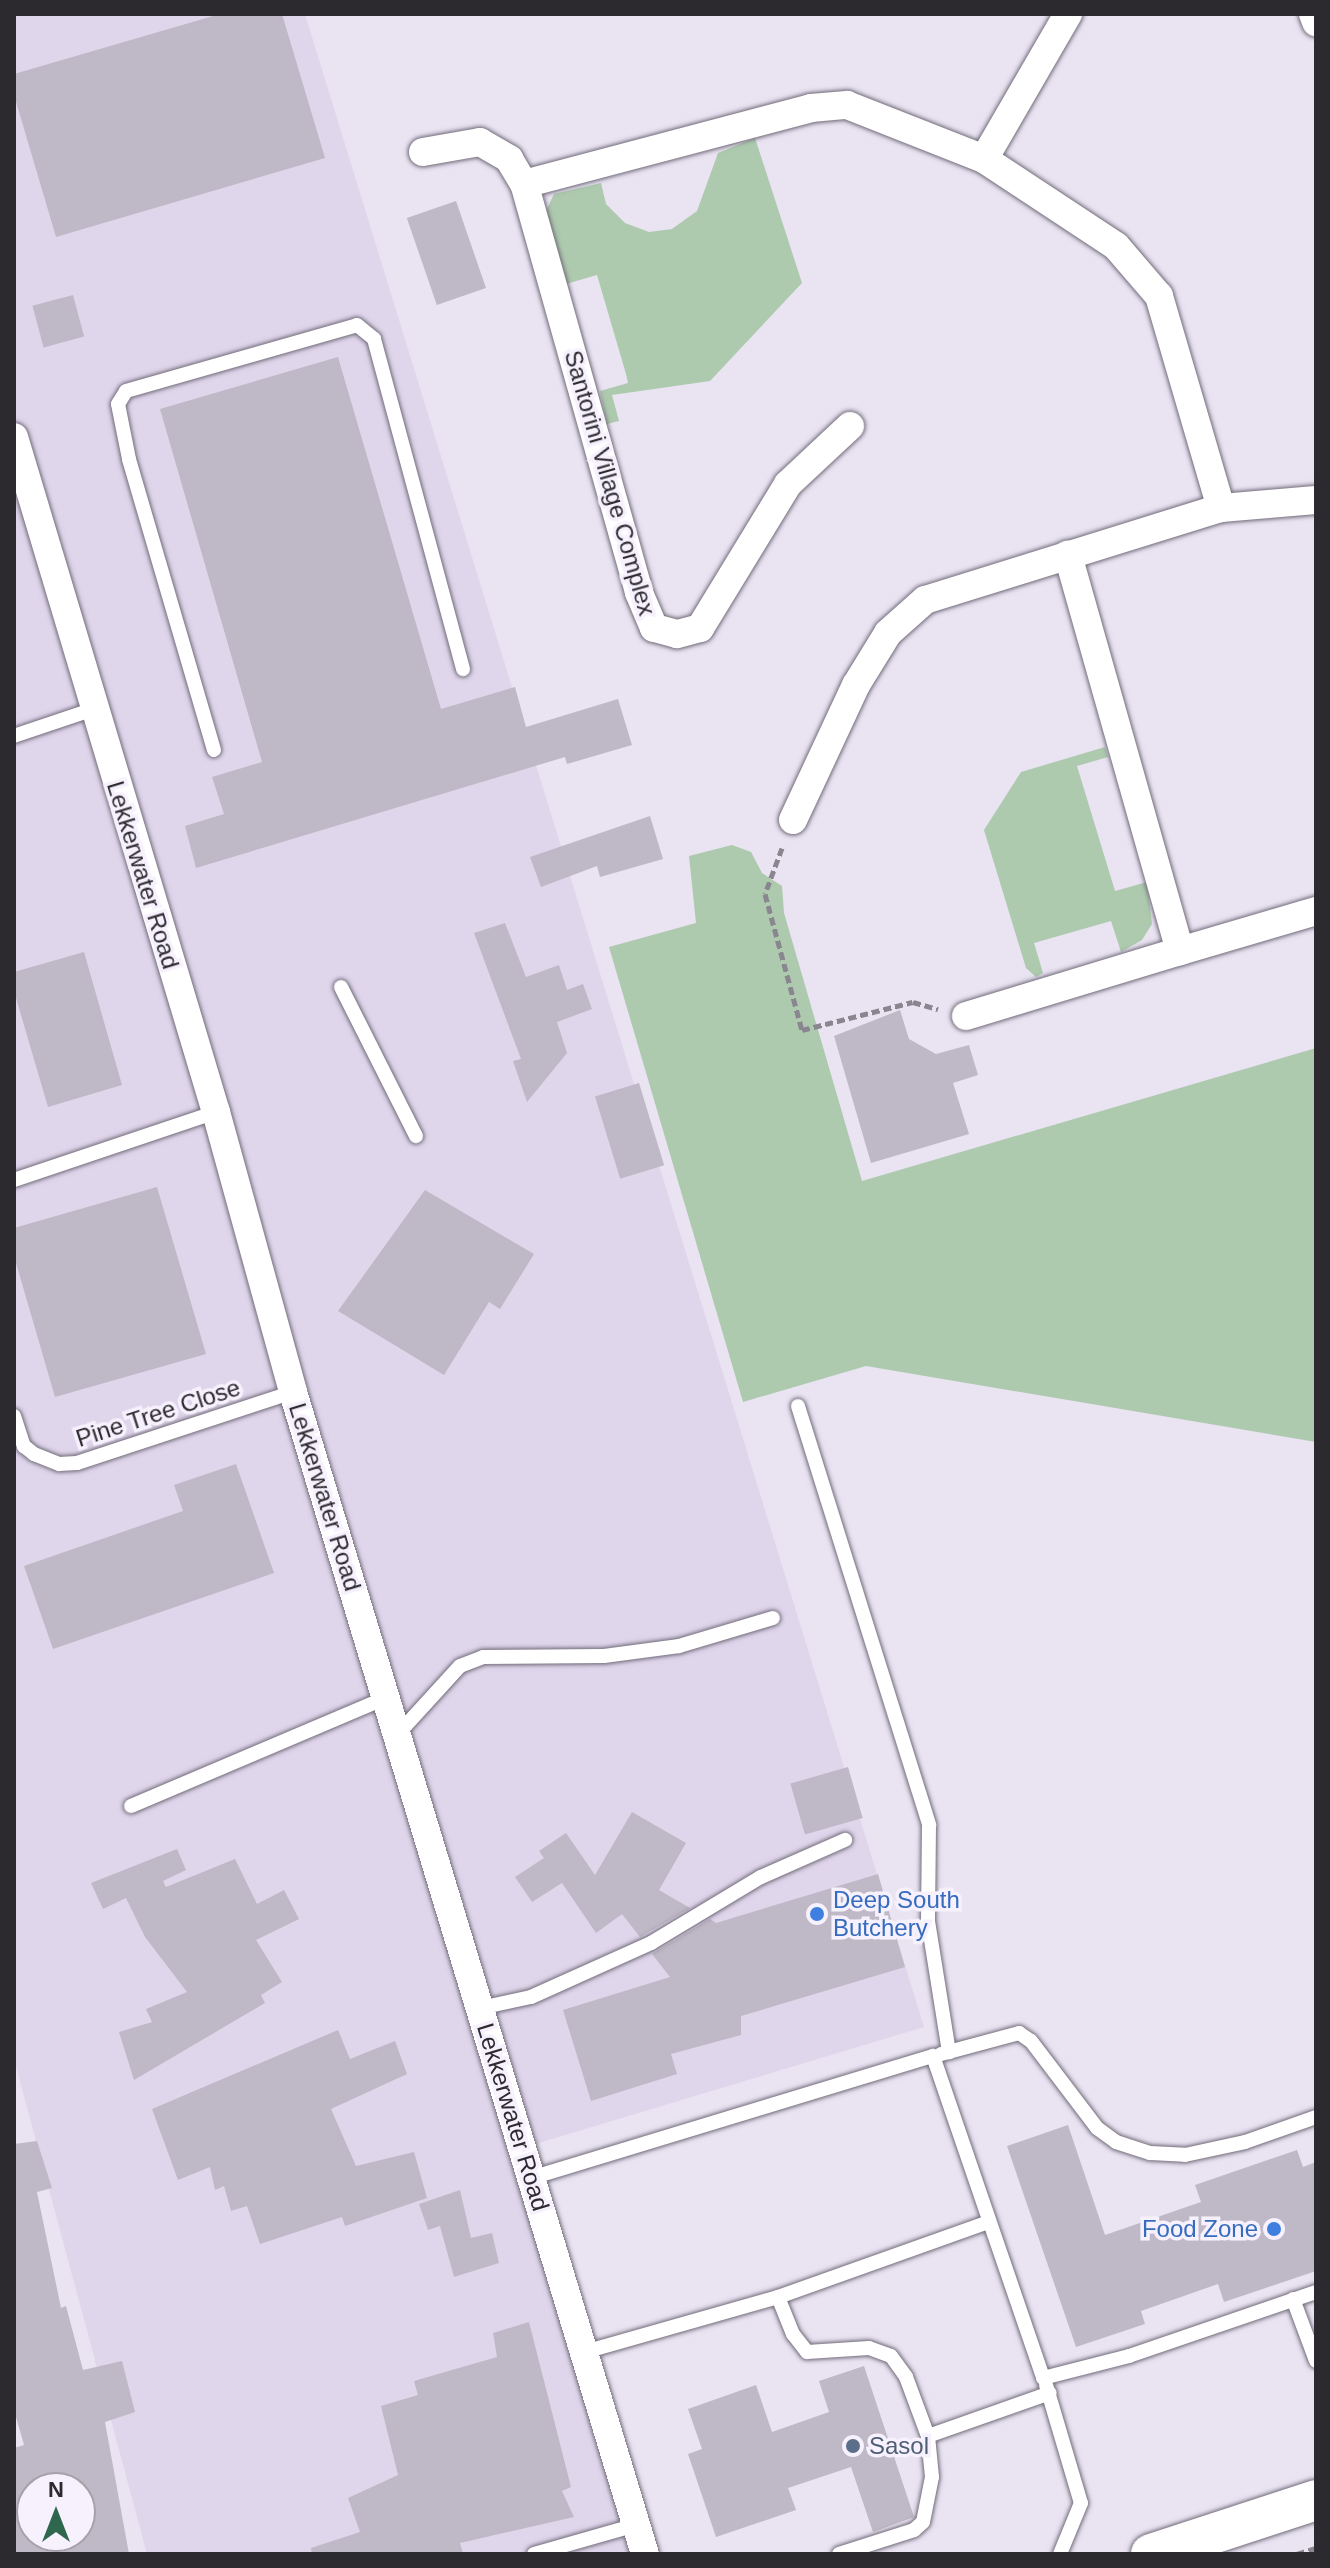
<!DOCTYPE html>
<html>
<head>
<meta charset="utf-8">
<style>
  body { margin:0 }
  #map { position:relative; width:1330px; height:2568px; overflow:hidden; background:#e9e3f2; font-family:Helvetica,sans-serif }
  div>[style] { position:absolute }
  .built>* { inset:0; background:#e0d6ec }
  .green>* { inset:0; background:#adcaae }
  .building>* { inset:0; background:#bfb8c6; transform-origin:0 0 }
  .path>* { height:5px; margin-top:-2.5px; transform-origin:0; background:repeating-linear-gradient(90deg,#8a8690 0 8px,transparent 0 12px) }
  .roads { filter:drop-shadow(0 0 2px #726c7a) drop-shadow(0 0 2px #726c7a) }
  .lane>* { height:14px; margin:-7px; padding:0 7px; transform-origin:7px; border-radius:7px; background:#fff }
  .street>* { height:28px; margin:-14px; padding:0 14px; transform-origin:14px; border-radius:14px; background:#fff }
  .secondary>* { height:40px; margin:-20px; padding:0 20px; transform-origin:20px; border-radius:20px; background:#fff }
  .dots>* { width:22px; height:22px; translate:-50% -50%; box-sizing:border-box; border:4px solid #f6f1fd; border-radius:50% }
  span { translate:-50% -50%; white-space:nowrap; text-align:center; line-height:1.15; -webkit-text-stroke:7px #f6f1fd; paint-order:stroke }
  .street-label { font-size:24px; color:#2c292f }
  .shop-label { font-size:24px; color:#366cbe }
  .left { translate:0 -50%; text-align:left }
  .right { translate:-100% -50%; text-align:right }
  .service-label { font-size:24px; color:#4e5e75 }
  .frame { position:absolute; inset:0; border:16px solid #2c292f; pointer-events:none }
  .north { position:absolute; left:16px; top:2472px; width:80px; height:80px; box-sizing:border-box; background:#f6f1fd; border:2px solid #a5a1ab; border-radius:50%; rotate:0deg; font-size:22px; font-weight:700; line-height:32px; text-align:center; color:#2c292f }
  .north::after { content:''; display:block; margin:auto; width:28px; height:36px; background:#2f664e; clip-path:polygon(50% 0,100% 100%,50% 72%,0 100%) }
</style>
</head>
<body>
<div id="map">
  <div class="built">
    <div style="clip-path:polygon(14px 14px,305px 14px,924px 2027px,522px 2148px,645px 2554px,147px 2554px,14px 2059px)"></div>
  </div>
  <div class="green">
    <div style="clip-path:polygon(755px 138px,802px 283px,710px 381px,612px 395px,619px 421px,607px 424px,600px 391px,628px 383px,626px 374px,597px 275px,566px 284px,545px 213px,554px 194px,601px 183px,606px 204px,625px 223px,649px 232px,672px 229px,697px 211px,718px 153px)"></div>
    <div style="clip-path:polygon(1105px 747px,1108px 757px,1077px 766px,1115px 891px,1147px 882px,1152px 924px,1142px 940px,1121px 952px,1111px 921px,1034px 943px,1043px 973px,1036px 977px,1026px 968px,984px 830px,1021px 772px)"></div>
    <div style="clip-path:polygon(732px 845px,751px 852px,762px 873px,782px 886px,784px 913px,862px 1181px,1316px 1048px,1316px 1442px,866px 1366px,743px 1402px,609px 947px,696px 923px,689px 856px)"></div>
  </div>
  <div class="building">
    <div style="clip-path:polygon(220px 14px,282px 14px,325px 158px,56px 237px,14px 95px,14px 74px)"></div>
    <div style="left:456px;top:201px;width:92px;height:52px;rotate:71deg"></div>
    <div style="left:73px;top:295px;width:43px;height:42px;rotate:75deg"></div>
    <div style="clip-path:polygon(338px 357px,441px 709px,515px 687px,526px 727px,618px 699px,632px 745px,567px 764px,565px 757px,196px 868px,185px 826px,224px 814px,212px 777px,262px 762px,160px 409px)"></div>
    <div style="clip-path:polygon(650px 816px,663px 859px,600px 877px,597px 866px,541px 887px,530px 857px)"></div>
    <div style="clip-path:polygon(505px 923px,526px 977px,559px 965px,567px 990px,583px 984px,592px 1009px,557px 1022px,567px 1053px,527px 1102px,513px 1061px,521px 1059px,474px 933px)"></div>
    <div style="clip-path:polygon(84px 952px,122px 1085px,48px 1107px,14px 991px,14px 972px)"></div>
    <div style="clip-path:polygon(900px 1010px,909px 1039px,936px 1054px,969px 1045px,978px 1075px,953px 1083px,969px 1134px,871px 1163px,834px 1036px)"></div>
    <div style="left:639px;top:1083px;width:86px;height:46px;rotate:73deg"></div>
    <div style="clip-path:polygon(157px 1187px,206px 1354px,55px 1397px,14px 1256px,14px 1228px)"></div>
    <div style="clip-path:polygon(425px 1190px,534px 1254px,500px 1309px,489px 1302px,444px 1375px,338px 1311px)"></div>
    <div style="clip-path:polygon(236px 1464px,274px 1573px,53px 1649px,24px 1566px,183px 1511px,174px 1485px)"></div>
    <div style="left:848px;top:1767px;width:53px;height:60px;rotate:74deg"></div>
    <div style="clip-path:polygon(632px 1812px,686px 1843px,659px 1890px,690px 1908px,640px 1937px,622px 1914px,596px 1933px,562px 1883px,532px 1902px,515px 1877px,544px 1858px,539px 1851px,566px 1833px,595px 1875px)"></div>
    <div style="clip-path:polygon(177px 1849px,186px 1870px,163px 1881px,166px 1887px,235px 1859px,257px 1904px,284px 1890px,299px 1919px,256px 1940px,282px 1982px,261px 1995px,265px 2003px,134px 2080px,119px 2032px,152px 2022px,146px 2009px,187px 1992px,145px 1937px,126px 1898px,103px 1909px,91px 1883px)"></div>
    <div style="clip-path:polygon(878px 1874px,905px 1967px,741px 2016px,741px 2035px,671px 2054px,677px 2074px,591px 2101px,563px 2010px,670px 1977px,652px 1954px,710px 1919px,716px 1923px)"></div>
    <div style="clip-path:polygon(338px 2030px,350px 2059px,395px 2041px,407px 2074px,331px 2109px,356px 2166px,414px 2152px,427px 2198px,345px 2226px,342px 2217px,260px 2244px,247px 2206px,231px 2211px,224px 2186px,215px 2190px,210px 2167px,178px 2180px,152px 2109px)"></div>
    <div style="clip-path:polygon(1068px 2125px,1105px 2235px,1201px 2202px,1195px 2185px,1297px 2150px,1303px 2167px,1316px 2162px,1316px 2271px,1224px 2302px,1218px 2284px,1141px 2311px,1145px 2324px,1076px 2347px,1007px 2146px)"></div>
    <div style="clip-path:polygon(evenodd,37px 2141px,52px 2188px,37px 2192px,61px 2308px,66px 2306px,83px 2370px,122px 2361px,135px 2412px,105px 2422px,129px 2554px,14px 2554px,14px 2448px,24px 2445px,14px 2410px,14px 2144px,37px 2141px,32px 2488px,80px 2488px,80px 2536px,32px 2536px,32px 2488px)"></div>
    <div style="clip-path:polygon(460px 2190px,471px 2238px,492px 2233px,499px 2263px,454px 2277px,440px 2226px,428px 2230px,419px 2204px)"></div>
    <div style="clip-path:polygon(529px 2322px,571px 2487px,562px 2491px,574px 2517px,460px 2543px,463px 2554px,312px 2554px,311px 2548px,360px 2532px,348px 2498px,398px 2475px,381px 2406px,418px 2395px,414px 2381px,497px 2357px,493px 2333px)"></div>
    <div style="clip-path:polygon(864px 2366px,914px 2517px,873px 2532px,851px 2467px,788px 2488px,796px 2510px,716px 2537px,688px 2454px,702px 2449px,688px 2409px,756px 2385px,772px 2432px,829px 2412px,819px 2381px)"></div>
  </div>
  <div class="path">
    <div style="left:782px;top:848px;width:49px;rotate:110.3deg"></div>
    <div style="left:765px;top:894px;width:141px;rotate:74.8deg"></div>
    <div style="left:802px;top:1030px;width:114px;rotate:-14.2deg"></div>
    <div style="left:913px;top:1002px;width:26px;rotate:16deg"></div>
    <div style="left:1297px;top:2554px;width:20px;rotate:-18deg"></div>
  </div>
  <div class="roads">
    <div class="lane">
      <div style="left:14px;top:736px;width:84px;rotate:-18.6deg"></div>
      <div style="left:214px;top:750px;width:303px;rotate:-106.3deg"></div>
      <div style="left:129px;top:459px;width:56px;rotate:-101.3deg"></div>
      <div style="left:118px;top:404px;width:15px;rotate:-58deg"></div>
      <div style="left:126px;top:391px;width:240px;rotate:-15.9deg"></div>
      <div style="left:357px;top:325px;width:22px;rotate:39deg"></div>
      <div style="left:374px;top:339px;width:342px;rotate:74.9deg"></div>
      <div style="left:341px;top:987px;width:167px;rotate:63.3deg"></div>
      <div style="left:14px;top:1180px;width:213px;rotate:-18.6deg"></div>
      <div style="left:798px;top:1406px;width:439px;rotate:72.6deg"></div>
      <div style="left:929px;top:1825px;width:96px;rotate:90.6deg"></div>
      <div style="left:928px;top:1921px;width:133px;rotate:80.9deg"></div>
      <div style="left:14px;top:1416px;width:32px;rotate:72deg"></div>
      <div style="left:24px;top:1446px;width:13px;rotate:39deg"></div>
      <div style="left:34px;top:1454px;width:27px;rotate:22deg"></div>
      <div style="left:59px;top:1464px;width:18px;rotate:-3deg"></div>
      <div style="left:77px;top:1463px;width:227px;rotate:-18.2deg"></div>
      <div style="left:397px;top:1735px;width:93px;rotate:-47.6deg"></div>
      <div style="left:460px;top:1666px;width:25px;rotate:-21deg"></div>
      <div style="left:483px;top:1657px;width:121px;rotate:-0.5deg"></div>
      <div style="left:604px;top:1656px;width:76px;rotate:-7.6deg"></div>
      <div style="left:679px;top:1646px;width:98px;rotate:-16.6deg"></div>
      <div style="left:131px;top:1806px;width:277px;rotate:-23deg"></div>
      <div style="left:480px;top:2008px;width:52px;rotate:-12.2deg"></div>
      <div style="left:531px;top:1997px;width:132px;rotate:-24.2deg"></div>
      <div style="left:651px;top:1943px;width:128px;rotate:-31deg"></div>
      <div style="left:761px;top:1877px;width:92px;rotate:-23.8deg"></div>
      <div style="left:941px;top:2054px;width:81px;rotate:-15.1deg"></div>
      <div style="left:1019px;top:2033px;width:14px;rotate:34deg"></div>
      <div style="left:1031px;top:2041px;width:109px;rotate:52.8deg"></div>
      <div style="left:1097px;top:2128px;width:24px;rotate:36deg"></div>
      <div style="left:1116px;top:2142px;width:36px;rotate:18deg"></div>
      <div style="left:1150px;top:2153px;width:35px;rotate:3deg"></div>
      <div style="left:1185px;top:2155px;width:61px;rotate:-12.2deg"></div>
      <div style="left:1245px;top:2142px;width:75px;rotate:-19.4deg"></div>
      <div style="left:531px;top:2178px;width:420px;rotate:-16.9deg"></div>
      <div style="left:933px;top:2056px;width:340px;rotate:71.1deg"></div>
      <div style="left:1043px;top:2378px;width:89px;rotate:-14.3deg"></div>
      <div style="left:1129px;top:2356px;width:198px;rotate:-18.9deg"></div>
      <div style="left:778px;top:2297px;width:40px;rotate:68deg"></div>
      <div style="left:793px;top:2334px;width:23px;rotate:52deg"></div>
      <div style="left:807px;top:2352px;width:62px;rotate:-3.7deg"></div>
      <div style="left:869px;top:2348px;width:23px;rotate:20deg"></div>
      <div style="left:891px;top:2356px;width:26px;rotate:54deg"></div>
      <div style="left:906px;top:2377px;width:63px;rotate:69.6deg"></div>
      <div style="left:928px;top:2436px;width:129px;rotate:-19.4deg"></div>
      <div style="left:1293px;top:2299px;width:66px;rotate:69.6deg"></div>
      <div style="left:584px;top:2352px;width:202px;rotate:-15.8deg"></div>
      <div style="left:778px;top:2297px;width:221px;rotate:-19.6deg"></div>
      <div style="left:1046px;top:2385px;width:123px;rotate:73.5deg"></div>
      <div style="left:1081px;top:2503px;width:55px;rotate:112.4deg"></div>
      <div style="left:534px;top:2554px;width:106px;rotate:-15.9deg"></div>
      <div style="left:839px;top:2554px;width:79px;rotate:-17.7deg"></div>
      <div style="left:914px;top:2530px;width:12px;rotate:-42deg"></div>
      <div style="left:923px;top:2522px;width:46px;rotate:-78.7deg"></div>
      <div style="left:932px;top:2477px;width:41px;rotate:-95.6deg"></div>
    </div>
    <div class="street">
      <div style="left:1313px;top:14px;width:9px;rotate:69deg"></div>
      <div style="left:423px;top:152px;width:58px;rotate:-10deg"></div>
      <div style="left:480px;top:142px;width:34px;rotate:30deg"></div>
      <div style="left:509px;top:159px;width:29px;rotate:59deg"></div>
      <div style="left:984px;top:159px;width:168px;rotate:-59.9deg"></div>
      <div style="left:850px;top:426px;width:85px;rotate:136.9deg"></div>
      <div style="left:788px;top:484px;width:169px;rotate:121.4deg"></div>
      <div style="left:700px;top:628px;width:24px;rotate:165deg"></div>
      <div style="left:677px;top:634px;width:24px;rotate:-165deg"></div>
      <div style="left:654px;top:628px;width:39px;rotate:-113deg"></div>
      <div style="left:639px;top:592px;width:424px;rotate:-105.7deg"></div>
      <div style="left:524px;top:184px;width:297px;rotate:-14.8deg"></div>
      <div style="left:811px;top:108px;width:36px;rotate:-5deg"></div>
      <div style="left:847px;top:105px;width:147px;rotate:21.5deg"></div>
      <div style="left:984px;top:159px;width:158px;rotate:33.4deg"></div>
      <div style="left:1116px;top:246px;width:66px;rotate:49.3deg"></div>
      <div style="left:1159px;top:296px;width:221px;rotate:73.7deg"></div>
      <div style="left:14px;top:437px;width:705px;rotate:73.34deg"></div>
      <div style="left:216px;top:1112px;width:290px;rotate:74.6deg"></div>
      <div style="left:293px;top:1392px;width:1214px;rotate:73.15deg"></div>
      <div style="left:793px;top:820px;width:149px;rotate:-65deg"></div>
      <div style="left:856px;top:685px;width:61px;rotate:-58.4deg"></div>
      <div style="left:888px;top:633px;width:50px;rotate:-41.7deg"></div>
      <div style="left:925px;top:600px;width:310px;rotate:-17.3deg"></div>
      <div style="left:1221px;top:508px;width:95px;rotate:-4.8deg"></div>
      <div style="left:1180px;top:951px;width:142px;rotate:-16.4deg"></div>
      <div style="left:966px;top:1016px;width:224px;rotate:-16.9deg"></div>
      <div style="left:1180px;top:951px;width:412px;rotate:-105.8deg"></div>
    </div>
    <div class="secondary">
      <div style="left:1151px;top:2554px;width:174px;rotate:-18.1deg"></div>
    </div>
  </div>
  <div class="dots">
    <div style="left:817px;top:1914px;background:#3f7fe0"></div>
    <div style="left:1274px;top:2229px;background:#3f7fe0"></div>
    <div style="left:853px;top:2446px;background:#5c6f8a"></div>
  </div>
  <div class="street-label">
    <span style="left:610px;top:483px;rotate:74deg">Santorini Village Complex</span>
    <span style="left:143px;top:875px;rotate:73deg">Lekkerwater Road</span>
    <span style="left:158px;top:1413px;rotate:-18deg">Pine Tree Close</span>
    <span style="left:325px;top:1497px;rotate:73deg">Lekkerwater Road</span>
    <span style="left:513px;top:2117px;rotate:73deg">Lekkerwater Road</span>
  </div>
  <div class="shop-label">
    <span class="left" style="left:833px;top:1914px">Deep South<br>Butchery</span>
    <span class="right" style="left:1258px;top:2229px">Food Zone</span>
  </div>
  <div class="service-label">
    <span class="left" style="left:869px;top:2446px">Sasol</span>
  </div>
  <div class="frame"></div>
  <div class="north">N</div>
</div>
</body>
</html>
